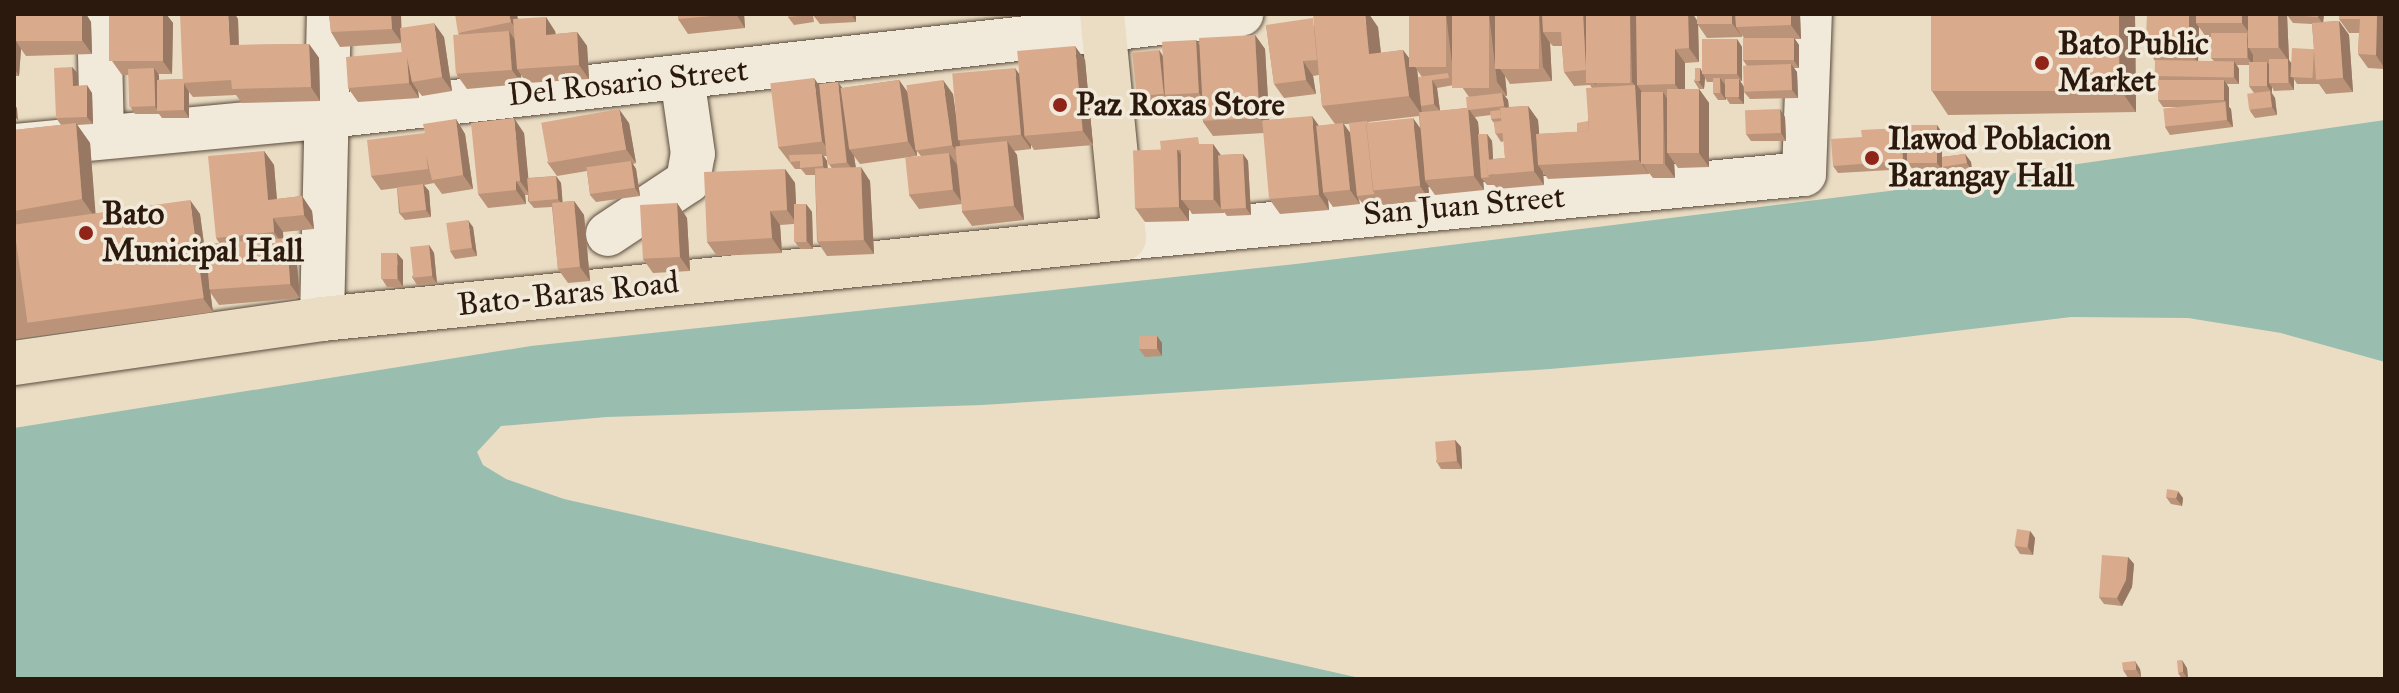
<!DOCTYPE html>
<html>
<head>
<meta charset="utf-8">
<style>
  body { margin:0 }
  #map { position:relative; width:2399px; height:693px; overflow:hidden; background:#eaddc4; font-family:"IM FELL Great Primer",serif }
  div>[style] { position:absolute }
  .water>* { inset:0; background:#99bdae }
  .roads { filter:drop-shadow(0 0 2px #5b4a3b) drop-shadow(0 0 2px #5b4a3b) }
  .minor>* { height:44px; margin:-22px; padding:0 22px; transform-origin:22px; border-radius:22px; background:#f1e9d9 }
  .major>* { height:44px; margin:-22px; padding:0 22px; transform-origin:22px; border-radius:22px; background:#eaddc4 }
  .wall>* { inset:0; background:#bb9378 }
  .shaded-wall>* { inset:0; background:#987862 }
  .building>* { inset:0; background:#d9ab8c; transform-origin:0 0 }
  .dots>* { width:22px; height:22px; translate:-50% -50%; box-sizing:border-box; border:4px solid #f1e9d9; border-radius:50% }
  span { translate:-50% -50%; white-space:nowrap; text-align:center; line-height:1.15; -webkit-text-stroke:7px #f1e9d9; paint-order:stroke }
  .poi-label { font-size:32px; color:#2b190d; font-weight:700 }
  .left { translate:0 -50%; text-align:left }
  .street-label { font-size:32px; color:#2b190d }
  .frame { position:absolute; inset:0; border:16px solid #2b190d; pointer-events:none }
</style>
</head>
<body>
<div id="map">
  <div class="water">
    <div style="clip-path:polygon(2385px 120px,2385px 362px,2281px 333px,2188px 318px,2071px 317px,1872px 341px,1550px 369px,982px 405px,607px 417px,501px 426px,477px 452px,483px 465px,506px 479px,564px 499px,1364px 679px,14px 679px,14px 428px,531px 346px,1296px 264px,1889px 191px)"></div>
  </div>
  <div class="roads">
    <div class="minor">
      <div style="left:99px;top:14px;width:123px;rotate:88.6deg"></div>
      <div style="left:14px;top:146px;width:316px;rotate:-5.4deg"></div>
      <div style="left:329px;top:116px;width:918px;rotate:-6.38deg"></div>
      <div style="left:608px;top:234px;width:96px;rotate:-33.5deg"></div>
      <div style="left:688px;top:181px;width:27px;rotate:-80deg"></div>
      <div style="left:693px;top:154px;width:78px;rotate:-98.1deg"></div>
      <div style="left:1124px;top:238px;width:683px;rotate:-5.38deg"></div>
      <div style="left:1804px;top:174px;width:160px;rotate:-87.9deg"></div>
      <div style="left:322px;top:319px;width:305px;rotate:-88.7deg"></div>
    </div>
    <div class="major">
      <div style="left:14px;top:363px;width:311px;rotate:-8.1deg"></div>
      <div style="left:322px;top:319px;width:806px;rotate:-5.77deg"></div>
      <div style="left:1124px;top:238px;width:225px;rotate:-95.6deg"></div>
    </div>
  </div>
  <div class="wall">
    <div style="clip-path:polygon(14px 14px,86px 14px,91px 22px,92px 54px,26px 56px,21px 49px,19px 76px,14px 76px,14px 17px,15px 19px)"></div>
    <div style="clip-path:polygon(109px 14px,166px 14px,173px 23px,172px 74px,158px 74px,159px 80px,183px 79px,238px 19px,239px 45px,309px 44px,319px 58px,320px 101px,242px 103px,236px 95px,193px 97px,189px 92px,189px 118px,162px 118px,159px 114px,135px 114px,130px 106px,129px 75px,122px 75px,112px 61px)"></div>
    <div style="clip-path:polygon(329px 14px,401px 14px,401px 28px,444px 37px,452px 91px,422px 96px,418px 91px,419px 98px,358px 102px,348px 88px,402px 52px,401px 43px,340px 47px,331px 32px)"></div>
    <div style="clip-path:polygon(517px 14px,517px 19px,555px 31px,556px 34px,577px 32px,587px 46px,589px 79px,527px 83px,521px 75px,522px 84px,467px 89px,457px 75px,460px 36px,458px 33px)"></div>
    <div style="clip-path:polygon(678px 14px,744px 14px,745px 28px,688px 34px,678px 19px)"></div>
    <div style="clip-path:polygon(788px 14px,856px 14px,856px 22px,820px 24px,813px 15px,814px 22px,794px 25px,788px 17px)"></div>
    <div style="clip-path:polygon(evenodd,1409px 14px,1697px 21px,1800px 14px,1801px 39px,1795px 39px,1799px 45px,1799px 68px,1794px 68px,1797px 72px,1798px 98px,1750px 99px,1744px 92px,1747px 66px,1743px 60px,1744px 38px,1742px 35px,1742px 37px,1707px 38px,1698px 25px,1699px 62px,1685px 63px,1685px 89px,1699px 89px,1709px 103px,1709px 167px,1678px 168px,1674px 162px,1675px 178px,1653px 178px,1649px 173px,1649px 174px,1548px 179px,1543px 172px,1544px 185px,1498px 189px,1494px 185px,1487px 185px,1483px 180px,1484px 190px,1435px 195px,1428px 185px,1430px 200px,1383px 205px,1380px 201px,1381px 202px,1363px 204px,1359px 199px,1360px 204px,1333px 207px,1328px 200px,1329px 210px,1280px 214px,1270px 200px,1264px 133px,1213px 136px,1203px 122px,1202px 108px,1175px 109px,1169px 101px,1143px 104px,1138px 97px,1159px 50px,1163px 56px,1196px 40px,1199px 44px,1255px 35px,1265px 49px,1269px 120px,1319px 126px,1335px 124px,1322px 106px,1319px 75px,1313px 76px,1316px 94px,1284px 98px,1274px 84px,1266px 25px,1378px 27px,1381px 53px,1403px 50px,1417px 69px,1418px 77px,1422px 77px,1415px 67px,1409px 14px,1550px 43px,1553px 46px,1562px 46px,1564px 72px,1574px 86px,1590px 85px,1592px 88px,1588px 121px,1577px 132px,1539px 134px,1538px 120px,1528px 106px,1509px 107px,1508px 100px,1505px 96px,1507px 96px,1505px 76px,1510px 84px,1552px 81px,1550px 43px,1409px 14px,1460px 77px,1462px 87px,1469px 97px,1467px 108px,1440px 111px,1437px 88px,1454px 85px,1452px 78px,1460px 77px,1409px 14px,1491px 115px,1491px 119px,1494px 123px,1496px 134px,1501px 142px,1504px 141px,1505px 158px,1493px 159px,1492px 141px,1487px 134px,1479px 134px,1478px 122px,1475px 117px,1491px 115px,1409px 14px,1419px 116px,1420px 128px,1369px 123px,1368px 122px,1419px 116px,1409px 14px,1344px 124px,1350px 124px,1351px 134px,1344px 124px)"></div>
    <div style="clip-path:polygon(2135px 14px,2136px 112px,1948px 115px,1932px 91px)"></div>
    <div style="clip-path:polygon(evenodd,2147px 14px,2287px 14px,2289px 60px,2292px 64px,2314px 49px,2312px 24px,2293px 23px,2287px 15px,2324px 14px,2323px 22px,2339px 21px,2349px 35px,2353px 92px,2326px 94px,2319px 84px,2297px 84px,2294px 79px,2294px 90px,2274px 91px,2272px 87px,2272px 93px,2275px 98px,2277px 115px,2255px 118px,2250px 111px,2254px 93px,2249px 86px,2249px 65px,2237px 65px,2239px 69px,2239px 84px,2227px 84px,2229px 88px,2229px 107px,2231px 109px,2233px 127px,2170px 135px,2165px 127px,2176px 107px,2163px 107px,2158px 100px,2159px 80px,2156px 76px,2155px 61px,2146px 47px,2147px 14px,2199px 27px,2206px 37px,2211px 37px,2211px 58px,2214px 61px,2198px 61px,2199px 27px)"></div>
    <div style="clip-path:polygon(2385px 14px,2385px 79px,2384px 69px,2368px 68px,2358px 54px,2359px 33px,2349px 33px,2339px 19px)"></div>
    <div style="clip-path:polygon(1737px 39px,1742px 47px,1742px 81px,1740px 81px,1744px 87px,1744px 104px,1730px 104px,1726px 98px,1726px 100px,1718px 100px,1713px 93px,1713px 82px,1707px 82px,1705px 78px,1704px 89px,1699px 89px,1694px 81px,1700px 68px,1702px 72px)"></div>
    <div style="clip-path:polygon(evenodd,1085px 60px,1093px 145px,1034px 150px,1031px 145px,1031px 149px,1014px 151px,1017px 155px,1024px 220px,972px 226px,962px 212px,962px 204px,919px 209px,909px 195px,921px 156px,917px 151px,917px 156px,860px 164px,854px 156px,856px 168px,870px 181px,874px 254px,827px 256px,817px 241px,815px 175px,806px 175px,801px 169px,795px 169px,778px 147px,820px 85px,842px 88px,899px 80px,907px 92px,953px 94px,958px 131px,1019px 73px,1085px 60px,824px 156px,828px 156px,829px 164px,833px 170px,828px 170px,827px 161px,824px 156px)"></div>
    <div style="clip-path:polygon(72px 67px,78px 74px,78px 85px,92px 93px,93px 124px,77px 125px,90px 143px,95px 213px,200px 214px,208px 274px,220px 244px,216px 238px,264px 151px,274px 165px,277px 199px,302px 196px,312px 211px,314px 229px,283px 232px,283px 239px,287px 238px,296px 253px,300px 298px,219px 305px,210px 292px,213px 312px,14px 339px,14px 130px,61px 125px,56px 118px)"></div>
    <div style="clip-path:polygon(1785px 117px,1786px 141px,1751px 141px,1746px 134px)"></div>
    <div style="clip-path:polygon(456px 119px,465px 134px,473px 189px,442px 194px,434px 183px,424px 185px,429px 191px,431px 217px,405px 220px,399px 213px,397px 188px,381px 190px,371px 176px,425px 133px)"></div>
    <div style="clip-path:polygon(629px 123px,636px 163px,633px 164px,636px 169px,640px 196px,596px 202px,590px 195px,587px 171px,557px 176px,547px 162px)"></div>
    <div style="clip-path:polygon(1937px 125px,1942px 133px,1942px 157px,1965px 154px,1971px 162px,1972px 171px,1948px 174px,1942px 167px,1942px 160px,1942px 170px,1913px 170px,1908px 163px,1908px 169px,1838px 173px,1833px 166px,1906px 135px,1908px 157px)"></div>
    <div style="clip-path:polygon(524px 133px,528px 178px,556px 176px,561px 183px,562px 202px,574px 201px,584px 215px,590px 281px,568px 283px,558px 269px,552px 207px,534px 208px,528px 201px,528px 195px,525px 195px,526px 204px,488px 208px,478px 194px)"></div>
    <div style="clip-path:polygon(1203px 144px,1213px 144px,1220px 155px,1243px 154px,1248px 161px,1251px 215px,1227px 216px,1224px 212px,1224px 213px,1192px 214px,1189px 209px,1189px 221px,1145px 222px,1135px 208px,1161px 150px)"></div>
    <div style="clip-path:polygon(785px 169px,795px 183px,796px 204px,806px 204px,812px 212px,813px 249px,800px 249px,795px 242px,794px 224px,780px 225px,782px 253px,717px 256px,707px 242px)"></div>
    <div style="clip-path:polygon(677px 203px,687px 218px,690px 271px,653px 273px,643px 259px)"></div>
    <div style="clip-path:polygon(473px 227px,477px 256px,455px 259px,450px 251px)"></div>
    <div style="clip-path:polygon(429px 245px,434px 253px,437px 284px,417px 285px,412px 277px)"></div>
    <div style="clip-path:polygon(403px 260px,403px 287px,387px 287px,382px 279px)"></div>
    <div style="clip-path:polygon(1157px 336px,1162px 343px,1162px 356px,1145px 357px,1139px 349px)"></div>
    <div style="clip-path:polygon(1455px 440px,1461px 447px,1462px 469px,1441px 469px,1436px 461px)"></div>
    <div style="clip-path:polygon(2166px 497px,2183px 498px,2182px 506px,2171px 504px)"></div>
    <div style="clip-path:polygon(2030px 531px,2035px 538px,2033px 555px,2020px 554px,2015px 546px)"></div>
    <div style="clip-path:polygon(2128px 557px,2134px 564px,2132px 587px,2122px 606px,2104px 604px,2099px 597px)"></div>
    <div style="clip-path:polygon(2187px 668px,2188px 679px,2182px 679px,2178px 673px)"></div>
    <div style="clip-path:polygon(2140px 669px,2141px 677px,2128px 678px,2123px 670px)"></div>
  </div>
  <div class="shaded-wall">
    <div style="clip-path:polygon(82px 14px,86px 14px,91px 22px,92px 54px,82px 40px)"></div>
    <div style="clip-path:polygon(163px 14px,166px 14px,173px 23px,172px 74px,162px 60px)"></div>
    <div style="clip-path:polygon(228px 14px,235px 14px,238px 19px,239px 59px,230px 45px)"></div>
    <div style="clip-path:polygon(391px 14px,401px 14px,402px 43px,392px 29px)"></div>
    <div style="clip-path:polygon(509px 14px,517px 14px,521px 36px,511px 22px)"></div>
    <div style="clip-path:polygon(736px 14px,744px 14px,745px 28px)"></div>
    <div style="clip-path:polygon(851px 14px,856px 14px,856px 22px)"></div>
    <div style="clip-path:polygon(1365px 14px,1369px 14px,1378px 27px,1383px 73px,1369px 54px)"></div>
    <div style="clip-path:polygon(1446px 14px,1453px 14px,1462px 77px,1452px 63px)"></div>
    <div style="clip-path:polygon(1489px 14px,1497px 14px,1500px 69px,1505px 76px,1507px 96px,1497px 82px)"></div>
    <div style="clip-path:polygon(1539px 14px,1549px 14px,1543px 32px,1550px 43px,1552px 81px,1543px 67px)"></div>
    <div style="clip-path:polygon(1583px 14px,1592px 14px,1596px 85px,1586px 70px)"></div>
    <div style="clip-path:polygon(1630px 14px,1639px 14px,1637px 85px,1642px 92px,1643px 164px,1649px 174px,1639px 160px,1635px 86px,1632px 82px)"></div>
    <div style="clip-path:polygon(1688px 14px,1693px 14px,1698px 22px,1699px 62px,1689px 48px)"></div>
    <div style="clip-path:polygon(1732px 14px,1741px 14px,1736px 27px,1742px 37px,1732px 23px)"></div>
    <div style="clip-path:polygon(1791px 14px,1800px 14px,1801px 39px,1791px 25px)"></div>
    <div style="clip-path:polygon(2119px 14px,2135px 14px,2136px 112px,2120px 89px)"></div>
    <div style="clip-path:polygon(2189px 14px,2200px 14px,2196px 23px,2199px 27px,2198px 63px,2188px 49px)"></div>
    <div style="clip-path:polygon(2242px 14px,2252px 14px,2252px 37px,2242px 23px)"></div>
    <div style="clip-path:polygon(2278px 14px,2287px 14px,2289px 60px,2293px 66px,2292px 77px,2294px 79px,2294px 90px,2289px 82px,2288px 60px,2279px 47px)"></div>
    <div style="clip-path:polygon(2318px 14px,2324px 14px,2323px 24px,2318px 17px)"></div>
    <div style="clip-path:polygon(2377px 14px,2385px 14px,2385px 69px,2376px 55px)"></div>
    <div style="clip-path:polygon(14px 17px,23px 29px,16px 41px,21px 49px,19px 76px,14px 68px)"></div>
    <div style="clip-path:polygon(546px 17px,555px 31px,556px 49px,546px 35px)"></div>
    <div style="clip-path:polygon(2339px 21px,2349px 35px,2353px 92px,2343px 78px)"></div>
    <div style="clip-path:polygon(434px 23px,444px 37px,452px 91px,442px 77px)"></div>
    <div style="clip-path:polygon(509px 31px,519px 46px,517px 69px,521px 75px,522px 84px,512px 70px)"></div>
    <div style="clip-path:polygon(577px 32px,587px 46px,589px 79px,579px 65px)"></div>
    <div style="clip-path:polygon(2247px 33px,2249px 48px,2253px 55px,2253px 65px,2248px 58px)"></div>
    <div style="clip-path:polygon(1255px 35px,1265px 49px,1270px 132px,1260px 118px)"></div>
    <div style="clip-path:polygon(1794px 38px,1799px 45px,1799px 68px,1794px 61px)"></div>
    <div style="clip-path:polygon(1737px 39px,1742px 47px,1742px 81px,1737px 74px)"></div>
    <div style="clip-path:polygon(1196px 40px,1206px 54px,1209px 107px,1199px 93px)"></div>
    <div style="clip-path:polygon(309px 44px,319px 58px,320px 101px,311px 87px)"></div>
    <div style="clip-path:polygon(1075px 46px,1085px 60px,1093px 145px,1083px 131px)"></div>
    <div style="clip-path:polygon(1675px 49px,1685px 63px,1685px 99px,1675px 84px)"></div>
    <div style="clip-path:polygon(1159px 50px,1164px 58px,1165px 95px,1169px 101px,1164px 94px)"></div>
    <div style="clip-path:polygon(1403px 50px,1417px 69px,1422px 115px,1409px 96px)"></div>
    <div style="clip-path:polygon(407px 57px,412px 82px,418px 91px,419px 98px,409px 83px)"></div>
    <div style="clip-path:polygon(1303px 61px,1313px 76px,1316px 94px,1306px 80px)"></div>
    <div style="clip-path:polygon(2234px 61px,2239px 69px,2239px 84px,2234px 77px)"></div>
    <div style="clip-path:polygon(2267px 62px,2272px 69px,2269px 83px,2272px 87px,2272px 93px,2267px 86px)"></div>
    <div style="clip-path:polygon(1791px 64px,1797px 72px,1798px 98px,1792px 90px)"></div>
    <div style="clip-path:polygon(72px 67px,78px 74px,78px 93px,73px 86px)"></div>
    <div style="clip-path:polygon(154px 68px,159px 75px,160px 111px,158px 111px,155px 106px)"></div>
    <div style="clip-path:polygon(1015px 68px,1025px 82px,1024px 136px,1031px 145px,1031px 149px,1021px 135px)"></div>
    <div style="clip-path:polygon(1700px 68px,1705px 78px,1704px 89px,1699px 82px)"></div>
    <div style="clip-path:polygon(814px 78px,824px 92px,832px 155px,822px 141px)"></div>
    <div style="clip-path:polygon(1720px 78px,1726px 86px,1726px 100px,1721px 93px)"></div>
    <div style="clip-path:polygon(1739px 79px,1744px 87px,1744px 104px,1738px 97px)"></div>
    <div style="clip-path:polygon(899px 80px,909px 94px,917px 156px,908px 141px)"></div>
    <div style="clip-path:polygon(943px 80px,953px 94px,962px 159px,952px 145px)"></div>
    <div style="clip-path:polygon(1432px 80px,1437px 88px,1440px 111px,1434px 104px)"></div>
    <div style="clip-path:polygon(2224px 80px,2229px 88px,2229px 107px,2231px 109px,2233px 127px,2227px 120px,2226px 102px,2224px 100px)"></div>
    <div style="clip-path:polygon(838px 82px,848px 96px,850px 150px,854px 156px,857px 176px,847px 162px)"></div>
    <div style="clip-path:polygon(184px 84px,189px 92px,189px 118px,184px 110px)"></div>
    <div style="clip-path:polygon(87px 85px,92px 93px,93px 124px,87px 117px)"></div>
    <div style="clip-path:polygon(1699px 89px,1709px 103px,1709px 167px,1699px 153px)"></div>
    <div style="clip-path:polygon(2270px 91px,2275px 98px,2277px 115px,2272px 107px)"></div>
    <div style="clip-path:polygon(1663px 92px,1672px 106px,1668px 154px,1674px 162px,1675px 178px,1665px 164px)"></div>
    <div style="clip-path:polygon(1502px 93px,1508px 100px,1509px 113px,1504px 106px)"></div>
    <div style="clip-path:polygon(14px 104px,17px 108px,18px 121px,14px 115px)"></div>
    <div style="clip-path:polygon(1528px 106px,1538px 120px,1542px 165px,1538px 165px,1543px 172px,1544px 185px,1534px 171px)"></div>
    <div style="clip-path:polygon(1468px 108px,1478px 122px,1483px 178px,1481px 178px,1483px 180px,1484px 190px,1474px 176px)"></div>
    <div style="clip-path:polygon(619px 109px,629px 123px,636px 163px,626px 149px)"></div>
    <div style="clip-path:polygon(1780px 109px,1785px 117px,1786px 141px,1781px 133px)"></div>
    <div style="clip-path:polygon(1312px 116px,1322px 130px,1323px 193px,1328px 200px,1329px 210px,1319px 195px)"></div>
    <div style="clip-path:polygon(514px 118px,524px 133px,530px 195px,520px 181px)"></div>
    <div style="clip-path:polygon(1413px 118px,1423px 132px,1425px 181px,1428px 185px,1430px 200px,1420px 186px)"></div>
    <div style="clip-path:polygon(456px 119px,465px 134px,473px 189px,463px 175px)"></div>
    <div style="clip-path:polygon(76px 123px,90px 143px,96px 219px,82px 199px)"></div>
    <div style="clip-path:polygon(1343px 123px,1353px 137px,1357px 196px,1360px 204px,1350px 190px)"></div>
    <div style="clip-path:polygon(1937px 125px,1942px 133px,1942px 170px,1937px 163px)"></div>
    <div style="clip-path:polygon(1901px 128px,1906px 135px,1908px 169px,1903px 161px)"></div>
    <div style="clip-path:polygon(1487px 134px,1492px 141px,1494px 175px,1490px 175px)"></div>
    <div style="clip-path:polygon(1007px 141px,1017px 155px,1024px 220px,1014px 206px)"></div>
    <div style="clip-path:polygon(1213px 144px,1223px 158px,1221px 209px,1224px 213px,1214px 199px)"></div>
    <div style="clip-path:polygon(1177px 149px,1187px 163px,1182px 200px,1189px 209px,1189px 221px,1179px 207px)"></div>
    <div style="clip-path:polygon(264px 151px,274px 165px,278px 214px,268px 200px)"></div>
    <div style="clip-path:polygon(949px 153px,959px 168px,963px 204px,953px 190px)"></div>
    <div style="clip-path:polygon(822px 154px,827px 161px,828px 174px,823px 166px)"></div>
    <div style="clip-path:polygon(1243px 154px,1248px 161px,1251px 215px,1246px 208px)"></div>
    <div style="clip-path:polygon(1965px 154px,1971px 162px,1972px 171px,1967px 163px)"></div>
    <div style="clip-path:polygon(631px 161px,636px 169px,640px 196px,635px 188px)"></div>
    <div style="clip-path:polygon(861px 167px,870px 181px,874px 254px,864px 240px)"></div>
    <div style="clip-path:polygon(785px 169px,795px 183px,797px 224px,787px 210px)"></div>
    <div style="clip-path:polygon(556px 176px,561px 183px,563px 206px,558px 199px)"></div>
    <div style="clip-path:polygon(516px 181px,525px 195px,526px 204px,516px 190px)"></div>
    <div style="clip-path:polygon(423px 184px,429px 191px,431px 217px,426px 210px)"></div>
    <div style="clip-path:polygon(302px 196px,312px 211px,314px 229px,304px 215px)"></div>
    <div style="clip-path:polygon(190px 200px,200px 214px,213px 312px,203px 298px)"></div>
    <div style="clip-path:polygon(574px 201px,584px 215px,590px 281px,580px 267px)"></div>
    <div style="clip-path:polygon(677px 203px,687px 218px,690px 271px,680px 257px)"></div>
    <div style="clip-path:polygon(806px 204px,812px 212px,813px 249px,807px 241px)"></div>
    <div style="clip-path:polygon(770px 211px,780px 225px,782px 253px,772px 238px)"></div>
    <div style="clip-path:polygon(273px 218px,283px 232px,284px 246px,274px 232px)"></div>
    <div style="clip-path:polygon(468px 220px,473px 227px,477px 256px,472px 248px)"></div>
    <div style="clip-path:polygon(287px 238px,296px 253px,300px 298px,290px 284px)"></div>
    <div style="clip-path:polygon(429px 245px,434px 253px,437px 284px,432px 276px)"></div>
    <div style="clip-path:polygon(397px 253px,403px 260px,403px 287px,398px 279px)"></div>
    <div style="clip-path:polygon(1157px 336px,1162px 343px,1162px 356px,1157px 348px)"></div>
    <div style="clip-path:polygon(1455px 440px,1461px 447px,1462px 469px,1457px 461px)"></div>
    <div style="clip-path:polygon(2178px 491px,2183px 498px,2182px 506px,2176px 498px)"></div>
    <div style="clip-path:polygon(2030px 531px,2035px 538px,2033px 555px,2028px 547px)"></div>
    <div style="clip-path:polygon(2128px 557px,2134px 564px,2132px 587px,2122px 606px,2117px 598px)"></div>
    <div style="clip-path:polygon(2182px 660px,2187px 668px,2188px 679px,2183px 672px)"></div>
    <div style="clip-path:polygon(2135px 661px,2140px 669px,2141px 677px,2136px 669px)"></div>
  </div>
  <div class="building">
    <div style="left:15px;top:14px;width:67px;height:27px"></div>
    <div style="left:109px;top:14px;width:54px;height:47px"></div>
    <div style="clip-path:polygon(180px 14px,228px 14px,230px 45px,309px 44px,311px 87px,232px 89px,231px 80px,183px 83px)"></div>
    <div style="clip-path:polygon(329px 14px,391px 14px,392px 29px,331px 32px)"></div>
    <div style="clip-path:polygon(455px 14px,509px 14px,511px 22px,458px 33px)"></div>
    <div style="clip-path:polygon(678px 14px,736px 14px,678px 19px)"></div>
    <div style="clip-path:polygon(788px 14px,809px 14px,809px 15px,788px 17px)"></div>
    <div style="clip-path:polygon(1313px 14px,1365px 14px,1369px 54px,1403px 50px,1409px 96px,1322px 106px)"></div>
    <div style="left:1409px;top:14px;width:37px;height:53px"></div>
    <div style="left:1452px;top:14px;width:37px;height:74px"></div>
    <div style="left:1495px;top:14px;width:44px;height:55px"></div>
    <div style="clip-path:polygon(1542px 14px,1583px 14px,1586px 70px,1564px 72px,1561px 32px,1543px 32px)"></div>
    <div style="left:1586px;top:14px;width:44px;height:69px"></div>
    <div style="clip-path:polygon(1636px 14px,1688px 14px,1689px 48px,1675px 49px,1675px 84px,1637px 85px)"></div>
    <div style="left:1697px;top:14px;width:35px;height:10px"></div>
    <div style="clip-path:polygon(1735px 14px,1791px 14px,1791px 25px,1736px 27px)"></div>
    <div style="left:1931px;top:14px;width:188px;height:77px"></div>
    <div style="left:2147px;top:14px;width:42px;height:33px"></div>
    <div style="left:2196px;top:14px;width:46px;height:9px"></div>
    <div style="left:2248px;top:14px;width:30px;height:34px"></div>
    <div style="clip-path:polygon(2287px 14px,2318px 14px,2318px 17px,2287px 15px)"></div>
    <div style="clip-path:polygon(2339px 14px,2377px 14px,2376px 55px,2358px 54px,2360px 19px,2339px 19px)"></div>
    <div style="left:2384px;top:14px;width:1px;height:64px"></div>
    <div style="clip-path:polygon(546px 17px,546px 35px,577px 32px,579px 65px,517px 69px,513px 19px)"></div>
    <div style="clip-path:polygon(1313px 18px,1317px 60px,1303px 61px,1306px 80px,1274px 84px,1266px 25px)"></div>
    <div style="left:2339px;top:21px;width:57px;height:27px;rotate:86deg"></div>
    <div style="clip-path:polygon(434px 23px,442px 77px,412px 82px,407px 57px,409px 83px,348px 88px,346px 57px,402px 52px,400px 28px)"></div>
    <div style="left:509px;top:31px;width:39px;height:56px;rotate:86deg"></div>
    <div style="left:2211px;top:33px;width:36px;height:25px"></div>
    <div style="left:1255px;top:35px;width:83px;height:56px;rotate:87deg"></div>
    <div style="left:1743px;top:38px;width:51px;height:22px"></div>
    <div style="left:1702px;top:39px;width:35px;height:35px"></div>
    <div style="left:1196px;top:40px;width:53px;height:34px;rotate:87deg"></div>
    <div style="left:1075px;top:46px;width:85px;height:58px;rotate:85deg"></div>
    <div style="left:2292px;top:48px;width:22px;height:29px;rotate:3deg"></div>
    <div style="left:1159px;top:50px;width:44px;height:27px;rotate:84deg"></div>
    <div style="left:2269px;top:59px;width:19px;height:24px"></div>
    <div style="left:2155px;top:60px;width:79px;height:16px;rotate:1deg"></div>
    <div style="left:2249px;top:62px;width:18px;height:24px"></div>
    <div style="left:1791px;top:64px;width:26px;height:48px;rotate:88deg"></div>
    <div style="clip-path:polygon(72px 67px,73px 86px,87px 85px,87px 117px,56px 118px,54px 68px)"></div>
    <div style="left:154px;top:68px;width:38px;height:26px;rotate:88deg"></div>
    <div style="left:1015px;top:68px;width:67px;height:63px;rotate:85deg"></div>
    <div style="left:1695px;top:68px;width:5px;height:13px"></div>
    <div style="clip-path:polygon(1448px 73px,1449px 78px,1432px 80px,1434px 104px,1421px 106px,1418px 77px)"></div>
    <div style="left:814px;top:78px;width:64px;height:44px;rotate:83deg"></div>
    <div style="left:1713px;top:78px;width:7px;height:15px"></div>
    <div style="clip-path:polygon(183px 79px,184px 83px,184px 110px,157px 111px,157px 80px)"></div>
    <div style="left:1725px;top:79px;width:14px;height:18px"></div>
    <div style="left:899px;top:80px;width:62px;height:59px;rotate:82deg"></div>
    <div style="left:943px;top:80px;width:66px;height:37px;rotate:82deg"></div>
    <div style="left:2158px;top:80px;width:66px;height:20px"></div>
    <div style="left:838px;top:82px;width:81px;height:19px;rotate:84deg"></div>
    <div style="clip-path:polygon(1635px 85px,1639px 160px,1538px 165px,1536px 134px,1589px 131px,1586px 88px)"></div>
    <div style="left:1699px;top:89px;width:64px;height:32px;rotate:90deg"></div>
    <div style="left:2270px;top:91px;width:16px;height:23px;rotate:83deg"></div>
    <div style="left:1641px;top:92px;width:22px;height:72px"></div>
    <div style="clip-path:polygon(1502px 93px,1504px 106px,1468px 110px,1467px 108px,1466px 97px)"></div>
    <div style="left:2225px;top:102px;width:18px;height:62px;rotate:84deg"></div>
    <div style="clip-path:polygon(1528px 106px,1534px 171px,1488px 175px,1486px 160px,1505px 158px,1500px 108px)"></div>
    <div style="left:1468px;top:108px;width:68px;height:49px;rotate:85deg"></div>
    <div style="left:619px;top:109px;width:41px;height:79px;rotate:80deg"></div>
    <div style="left:1780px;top:109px;width:24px;height:35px;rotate:88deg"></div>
    <div style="left:1500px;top:110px;width:8px;height:10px;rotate:83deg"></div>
    <div style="left:1312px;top:116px;width:79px;height:50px;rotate:85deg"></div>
    <div style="clip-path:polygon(514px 118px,520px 181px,516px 181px,516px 190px,478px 194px,471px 123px)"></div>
    <div style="left:1413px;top:118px;width:68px;height:47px;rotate:84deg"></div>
    <div style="clip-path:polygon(456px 119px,463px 175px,432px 180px,426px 155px,428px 169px,371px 176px,367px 140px,425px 133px,423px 124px)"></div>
    <div style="clip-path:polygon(1367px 121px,1368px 123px,1366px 123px,1373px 191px,1375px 194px,1357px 196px,1349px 123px)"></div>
    <div style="left:1502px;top:121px;width:12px;height:8px;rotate:85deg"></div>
    <div style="clip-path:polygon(1588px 121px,1589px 131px,1577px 132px,1577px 123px)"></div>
    <div style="clip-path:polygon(76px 123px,82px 199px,14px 211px,14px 130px)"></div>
    <div style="left:1343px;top:123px;width:67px;height:27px;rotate:84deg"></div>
    <div style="left:1907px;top:125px;width:30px;height:38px"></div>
    <div style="clip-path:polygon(1901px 128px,1903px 161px,1833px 166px,1831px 139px,1862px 137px,1861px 130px)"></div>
    <div style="clip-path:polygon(1478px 134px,1487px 134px,1489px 160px,1486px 160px,1488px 175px,1489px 177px,1481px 178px)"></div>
    <div style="clip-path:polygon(1198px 137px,1199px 144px,1181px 144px,1181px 150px,1161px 150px,1160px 141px)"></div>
    <div style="left:1007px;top:141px;width:65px;height:52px;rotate:84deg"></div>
    <div style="left:1181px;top:144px;width:32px;height:56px"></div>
    <div style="left:1177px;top:149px;width:58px;height:44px;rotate:88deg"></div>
    <div style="clip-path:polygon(264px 151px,268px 200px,302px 196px,304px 215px,273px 218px,274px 232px,216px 238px,208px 156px)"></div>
    <div style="left:949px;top:153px;width:37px;height:44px;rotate:84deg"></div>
    <div style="clip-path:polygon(822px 154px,823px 166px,800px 168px,800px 161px,790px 162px,789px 155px)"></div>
    <div style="left:1243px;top:154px;width:54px;height:25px;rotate:87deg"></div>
    <div style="clip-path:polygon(1965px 154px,1967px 163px,1942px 167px,1942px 157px)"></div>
    <div style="left:631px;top:161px;width:27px;height:45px;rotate:82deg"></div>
    <div style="left:861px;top:167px;width:73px;height:46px;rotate:88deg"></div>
    <div style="clip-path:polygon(785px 169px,787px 210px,770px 211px,772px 238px,707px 242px,704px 172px)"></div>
    <div style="left:556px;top:176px;width:23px;height:29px;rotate:85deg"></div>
    <div style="left:423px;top:184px;width:26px;height:26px;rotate:83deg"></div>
    <div style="left:190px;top:200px;width:99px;height:178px;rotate:82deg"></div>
    <div style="left:574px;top:201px;width:66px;height:22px;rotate:85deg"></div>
    <div style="left:677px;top:203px;width:54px;height:37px;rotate:87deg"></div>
    <div style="left:794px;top:204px;width:12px;height:38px"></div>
    <div style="left:468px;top:220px;width:28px;height:22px;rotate:82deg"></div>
    <div style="left:287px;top:238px;width:46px;height:81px;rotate:86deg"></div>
    <div style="left:429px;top:245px;width:31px;height:19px;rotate:84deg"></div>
    <div style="left:381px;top:253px;width:16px;height:26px"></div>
    <div style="left:1139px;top:336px;width:18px;height:13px"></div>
    <div style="left:1455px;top:440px;width:21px;height:20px;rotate:85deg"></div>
    <div style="clip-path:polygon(2167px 489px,2178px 491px,2176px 498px,2166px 497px)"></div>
    <div style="left:2017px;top:529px;width:13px;height:17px;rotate:9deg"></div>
    <div style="clip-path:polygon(2102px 555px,2128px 557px,2126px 580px,2117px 598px,2099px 597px)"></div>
    <div style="left:2182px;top:660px;width:12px;height:5px;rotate:85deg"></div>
    <div style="left:2135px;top:661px;width:8px;height:13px;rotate:83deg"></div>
  </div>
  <div class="dots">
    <div style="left:2042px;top:63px;background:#8f2418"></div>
    <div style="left:1060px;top:105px;background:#8f2418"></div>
    <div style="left:1872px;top:158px;background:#8f2418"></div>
    <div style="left:86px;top:233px;background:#8f2418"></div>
  </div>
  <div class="poi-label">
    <span class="left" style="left:2058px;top:63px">Bato Public<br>Market</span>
    <span class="left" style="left:1076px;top:105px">Paz Roxas Store</span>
    <span class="left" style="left:1888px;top:158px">Ilawod Poblacion<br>Barangay Hall</span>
    <span class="left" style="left:102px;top:233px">Bato<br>Municipal Hall</span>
  </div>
  <div class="street-label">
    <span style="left:628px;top:83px;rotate:-6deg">Del Rosario Street</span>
    <span style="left:1464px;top:206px;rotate:-5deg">San Juan Street</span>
    <span style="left:568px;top:294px;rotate:-6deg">Bato-Baras Road</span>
  </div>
  <div class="frame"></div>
</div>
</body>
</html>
